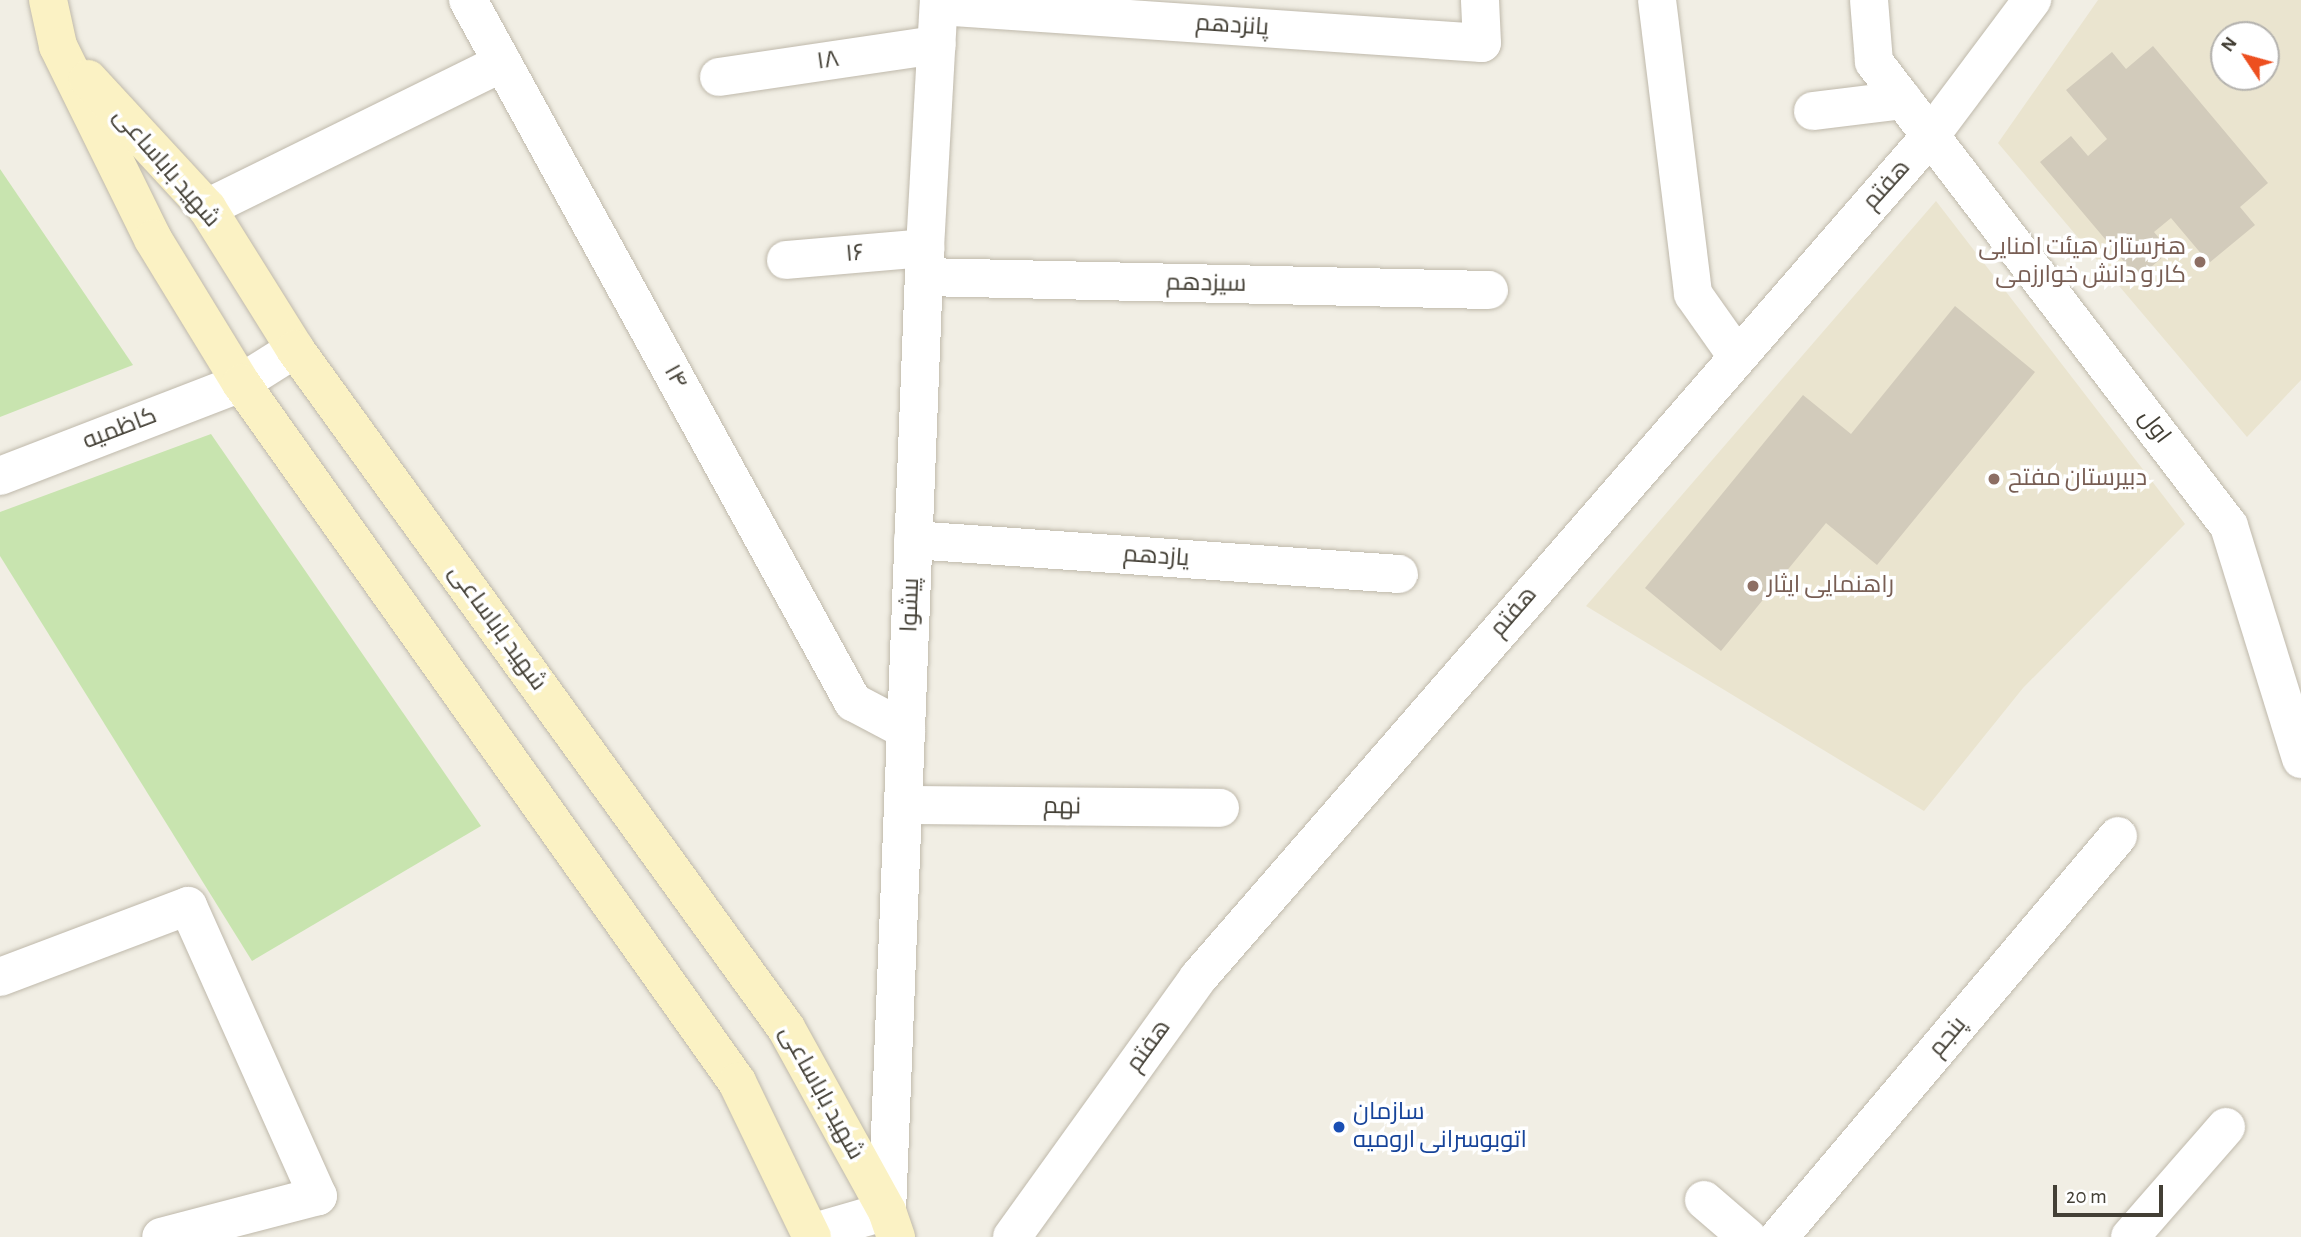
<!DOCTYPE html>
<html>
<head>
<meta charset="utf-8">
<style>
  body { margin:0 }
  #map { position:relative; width:2301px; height:1237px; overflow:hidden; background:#f1eee4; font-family:"Alegreya Sans",Cairo,sans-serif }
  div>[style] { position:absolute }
  .education>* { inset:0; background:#eae4cf }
  .green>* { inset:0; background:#c8e4af }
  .building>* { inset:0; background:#d2cbbb }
  .roads { filter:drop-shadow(0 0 2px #bfb9ab) drop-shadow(0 0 2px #bfb9ab) }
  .minor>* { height:38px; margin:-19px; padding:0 19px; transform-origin:19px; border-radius:19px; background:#fff }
  .tertiary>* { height:38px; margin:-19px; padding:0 19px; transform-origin:19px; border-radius:19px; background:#fff }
  .secondary>* { height:38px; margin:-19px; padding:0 19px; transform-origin:19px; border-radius:19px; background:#fbf2c4 }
  .dots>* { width:19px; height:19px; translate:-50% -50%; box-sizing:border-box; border:4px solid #fff; border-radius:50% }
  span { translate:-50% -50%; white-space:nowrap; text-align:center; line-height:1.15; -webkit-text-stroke:7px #fff; paint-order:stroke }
  .street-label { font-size:24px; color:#433f35 }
  .education-label { font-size:24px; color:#785e54 }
  .right { translate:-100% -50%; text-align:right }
  .left { translate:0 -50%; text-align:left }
  .transit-label { font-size:24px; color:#164399 }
  .north { position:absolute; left:2210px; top:21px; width:70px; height:70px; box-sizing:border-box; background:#fff; border:2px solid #b4b2ae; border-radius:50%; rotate:306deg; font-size:19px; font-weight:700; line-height:28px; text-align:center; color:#433f35 }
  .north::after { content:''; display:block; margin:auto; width:24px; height:32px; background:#ed4f1f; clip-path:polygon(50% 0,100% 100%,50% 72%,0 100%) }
  .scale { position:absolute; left:2053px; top:1185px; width:110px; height:32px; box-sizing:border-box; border:4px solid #433f35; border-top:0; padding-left:9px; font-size:21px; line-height:24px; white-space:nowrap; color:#433f35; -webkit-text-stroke:5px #fff; paint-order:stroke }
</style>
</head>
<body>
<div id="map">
  <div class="education">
    <div style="clip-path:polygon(evenodd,2098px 0,2301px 0,2301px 380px,2247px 437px,1998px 143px,2098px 0,2224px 35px,2266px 35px,2266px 77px,2224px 77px,2224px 35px)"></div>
    <div style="clip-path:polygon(1936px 201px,2185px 524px,2023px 688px,1924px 811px,1586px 606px)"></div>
  </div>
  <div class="green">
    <div style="clip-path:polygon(0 169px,133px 365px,0 417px)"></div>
    <div style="clip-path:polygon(211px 434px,481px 826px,252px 961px,0 556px,0 512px)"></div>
  </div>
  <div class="building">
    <div style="clip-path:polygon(2153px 46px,2268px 183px,2240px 207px,2255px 225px,2209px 263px,2171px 218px,2154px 232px,2170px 251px,2138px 278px,2040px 162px,2071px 136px,2088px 156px,2107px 139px,2066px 90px,2112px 52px,2126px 69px)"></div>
    <div style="clip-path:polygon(1955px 306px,2035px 372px,1877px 565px,1826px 523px,1721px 651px,1645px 588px,1803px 395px,1851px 434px)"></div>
  </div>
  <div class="roads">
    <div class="minor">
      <div style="left:468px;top:0;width:801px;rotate:61.26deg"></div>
      <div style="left:853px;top:702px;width:60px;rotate:27.8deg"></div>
      <div style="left:1657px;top:0;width:296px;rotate:83deg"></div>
      <div style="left:1693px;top:294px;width:75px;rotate:54.8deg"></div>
      <div style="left:1869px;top:0;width:62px;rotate:85.4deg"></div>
      <div style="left:1874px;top:62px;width:584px;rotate:52.58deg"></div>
      <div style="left:2229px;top:526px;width:244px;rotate:72.8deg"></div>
      <div style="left:939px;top:6px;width:544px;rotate:3.9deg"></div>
      <div style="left:1482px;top:43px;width:43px;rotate:-92.7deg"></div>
      <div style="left:719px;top:77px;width:220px;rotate:-8.4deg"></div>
      <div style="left:1813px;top:111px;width:91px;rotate:-7deg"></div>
      <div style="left:207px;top:208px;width:329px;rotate:-26.2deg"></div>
      <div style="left:786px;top:260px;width:140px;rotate:-4.9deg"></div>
      <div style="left:924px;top:277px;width:565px;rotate:1.32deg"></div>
      <div style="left:913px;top:540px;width:487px;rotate:4deg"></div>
      <div style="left:904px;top:805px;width:316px;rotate:0.5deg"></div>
      <div style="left:0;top:977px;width:201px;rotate:-20.7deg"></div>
      <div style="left:188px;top:906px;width:318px;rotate:65.9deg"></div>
      <div style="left:318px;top:1196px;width:162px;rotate:165.4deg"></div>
      <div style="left:1704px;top:1200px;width:57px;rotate:40.7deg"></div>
      <div style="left:1012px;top:1237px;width:319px;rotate:-54.3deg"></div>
      <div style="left:1198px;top:978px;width:1117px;rotate:-48.99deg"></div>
      <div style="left:1931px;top:135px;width:169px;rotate:-53.2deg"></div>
      <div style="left:1779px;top:1237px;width:525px;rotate:-49.79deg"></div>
      <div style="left:2130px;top:1237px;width:146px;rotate:-48.9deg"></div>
    </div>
    <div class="tertiary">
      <div style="left:0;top:476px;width:258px;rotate:-21.1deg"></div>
      <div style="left:241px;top:383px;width:64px;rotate:-32.2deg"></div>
      <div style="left:811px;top:1233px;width:79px;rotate:-16.1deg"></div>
      <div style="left:887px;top:1211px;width:964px;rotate:-87.74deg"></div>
      <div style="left:925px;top:248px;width:248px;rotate:-86.8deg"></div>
    </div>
    <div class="secondary">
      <div style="left:48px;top:0;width:47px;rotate:77.7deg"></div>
      <div style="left:58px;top:46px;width:215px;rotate:63.8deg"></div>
      <div style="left:153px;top:239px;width:169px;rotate:58.6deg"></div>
      <div style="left:241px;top:383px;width:857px;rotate:54.64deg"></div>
      <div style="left:737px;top:1082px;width:172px;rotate:64.2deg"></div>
      <div style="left:88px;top:79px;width:176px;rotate:47.3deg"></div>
      <div style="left:207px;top:208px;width:166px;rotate:58deg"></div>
      <div style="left:295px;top:349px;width:838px;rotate:54.13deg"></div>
      <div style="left:786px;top:1028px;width:209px;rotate:61.1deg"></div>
      <div style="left:887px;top:1211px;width:28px;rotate:71deg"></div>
    </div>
  </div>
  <div class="dots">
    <div style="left:2200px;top:262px;background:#8d6e63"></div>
    <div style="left:1994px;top:479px;background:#8d6e63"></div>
    <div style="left:1753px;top:586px;background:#8d6e63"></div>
    <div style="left:1339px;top:1127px;background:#1a4fb4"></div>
  </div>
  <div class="street-label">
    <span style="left:1232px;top:26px;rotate:4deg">پانزدهم</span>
    <span style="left:828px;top:61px;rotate:-8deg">۱۸</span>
    <span style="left:166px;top:168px;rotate:49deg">شهید باباساعی</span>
    <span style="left:1887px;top:185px;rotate:-48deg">هفتم</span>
    <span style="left:855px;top:254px;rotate:-5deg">۱۶</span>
    <span style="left:1206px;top:284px;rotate:1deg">سیزدهم</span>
    <span style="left:675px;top:377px;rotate:61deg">۱۴</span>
    <span style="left:2154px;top:427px;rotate:53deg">اول</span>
    <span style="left:120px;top:429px;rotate:-21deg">کاظمیه</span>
    <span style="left:1156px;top:557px;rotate:4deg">یازدهم</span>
    <span style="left:911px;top:605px;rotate:-88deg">پیشوا</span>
    <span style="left:1514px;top:612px;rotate:-49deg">هفتم</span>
    <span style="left:497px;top:628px;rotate:54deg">شهید باباساعی</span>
    <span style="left:1062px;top:807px;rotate:1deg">نهم</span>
    <span style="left:1948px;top:1037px;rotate:-50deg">پنجم</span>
    <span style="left:1149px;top:1046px;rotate:-54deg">هفتم</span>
    <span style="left:821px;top:1093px;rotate:61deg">شهید باباساعی</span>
  </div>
  <div class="education-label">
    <span class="right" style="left:2186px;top:262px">هنرستان هیئت امنایی<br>کار و دانش خوارزمی</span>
    <span class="left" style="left:2008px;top:479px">دبیرستان مفتح</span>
    <span class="left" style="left:1767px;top:586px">راهنمایی ایثار</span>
  </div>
  <div class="transit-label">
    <span class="left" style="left:1353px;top:1127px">سازمان<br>اتوبوسرانی ارومیه</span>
  </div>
  <div class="north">N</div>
  <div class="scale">20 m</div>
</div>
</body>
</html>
